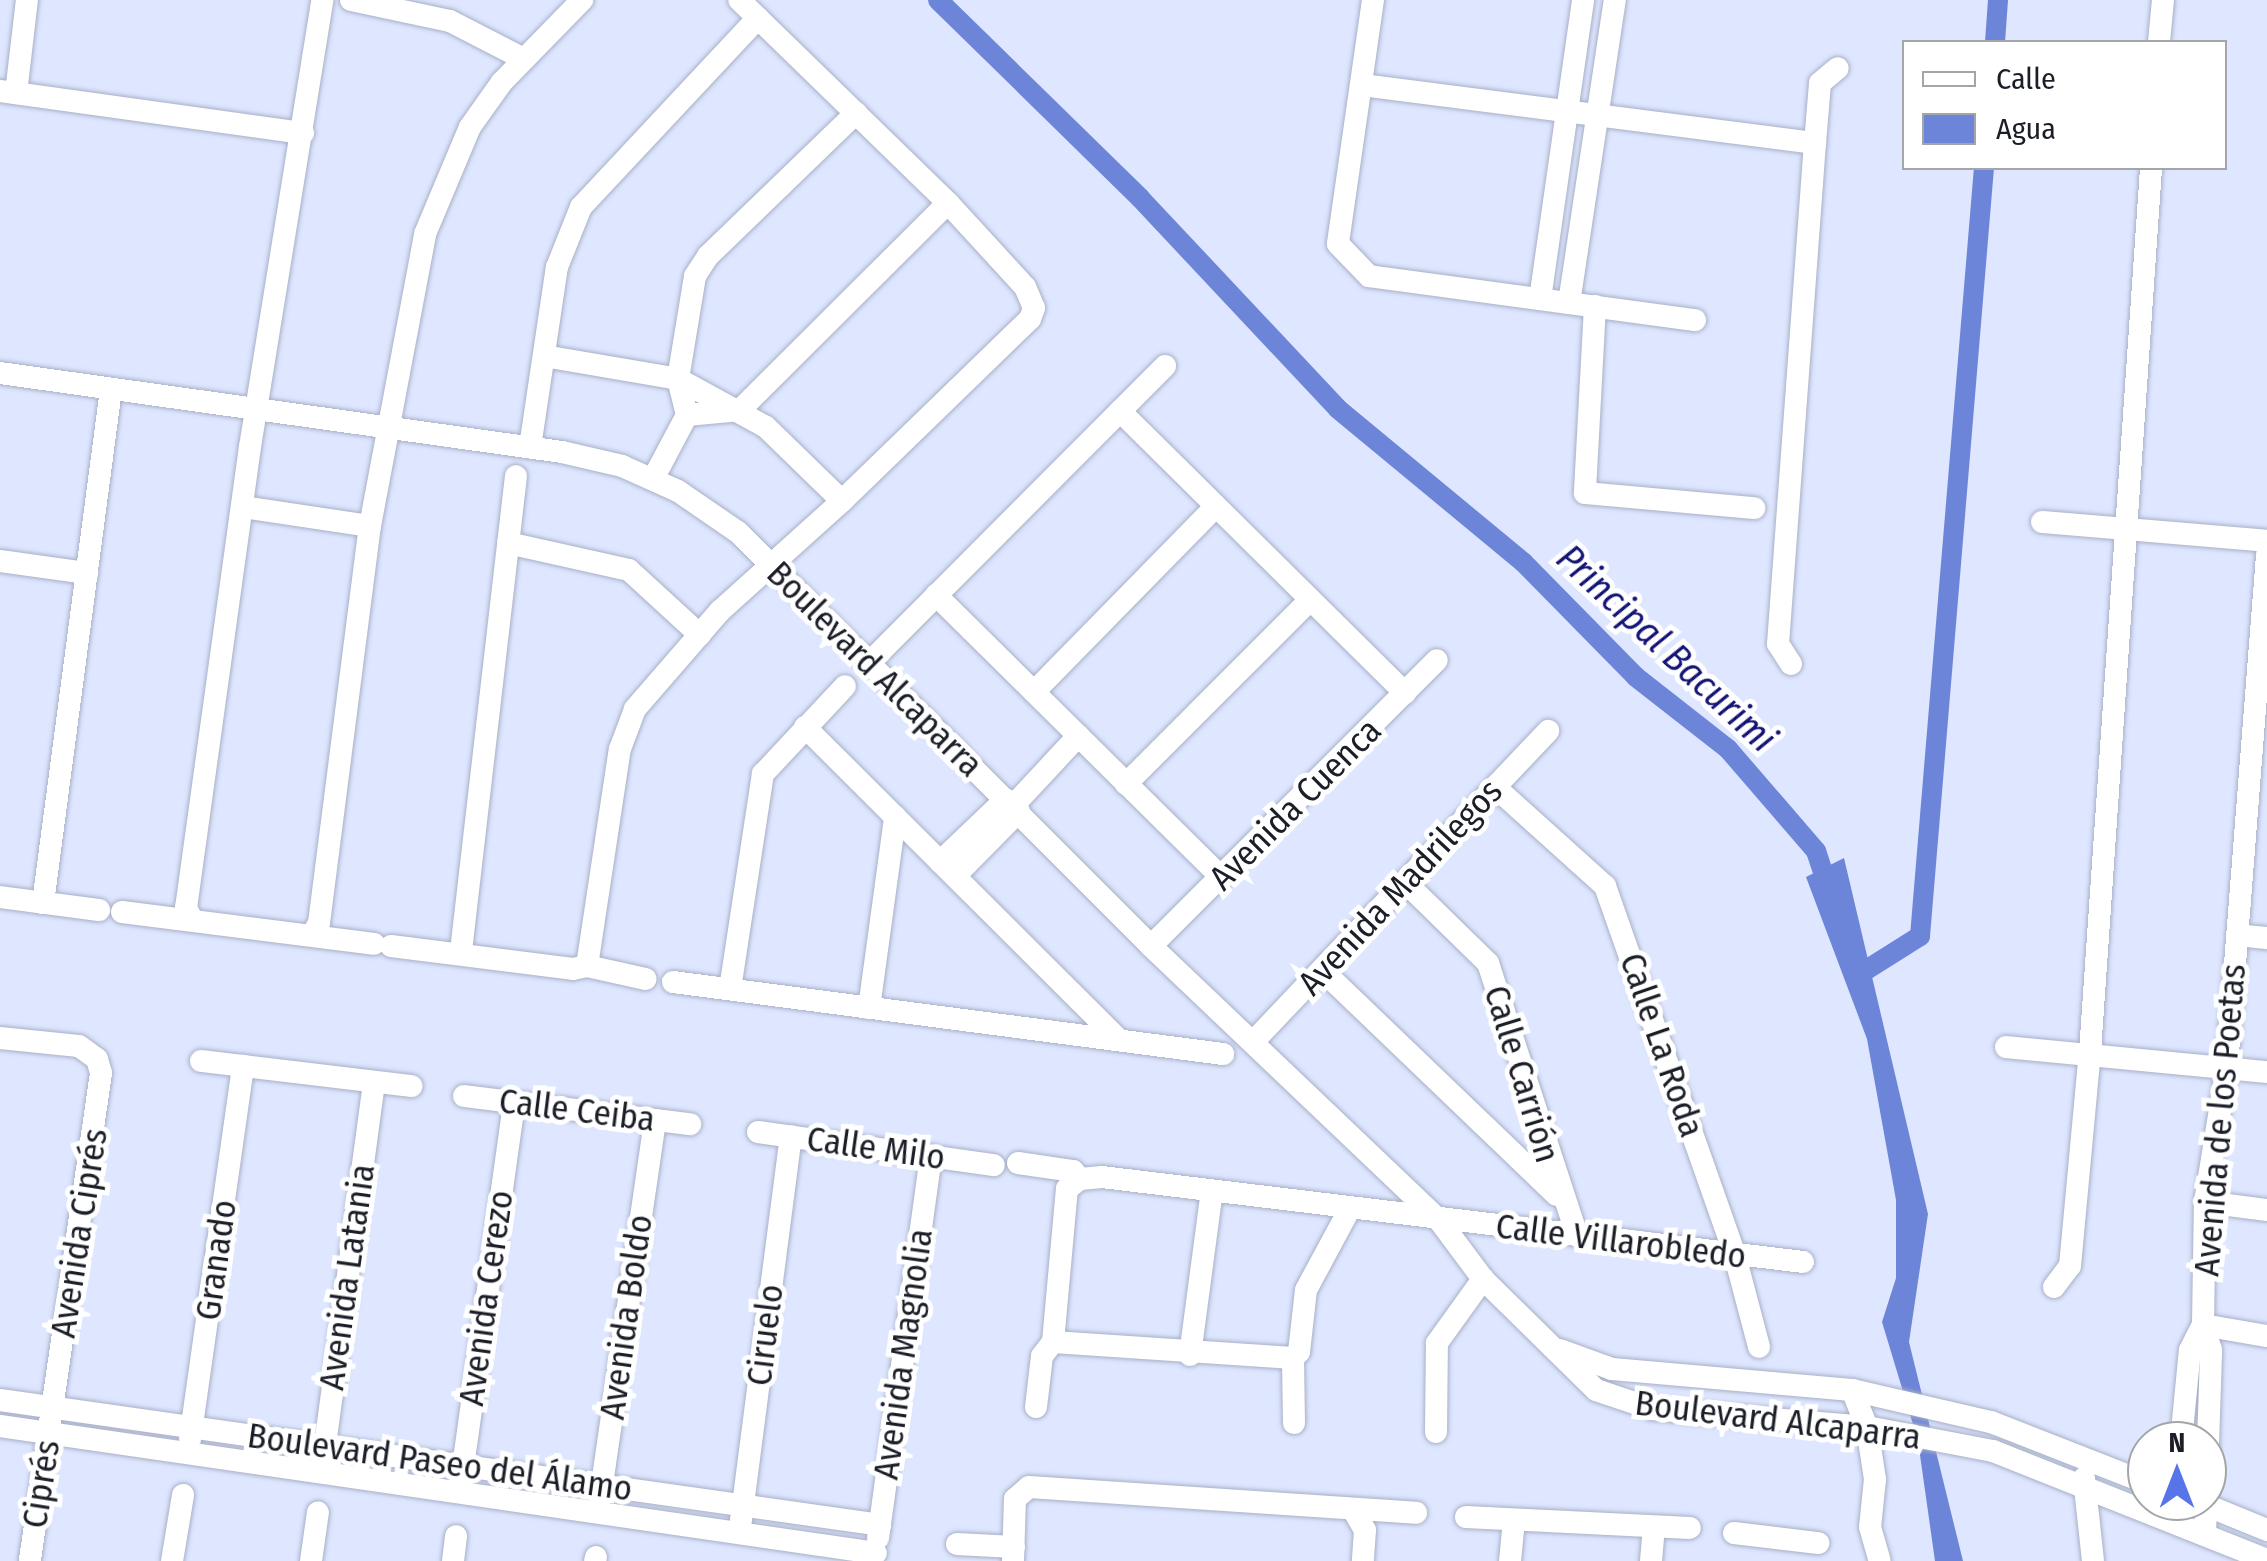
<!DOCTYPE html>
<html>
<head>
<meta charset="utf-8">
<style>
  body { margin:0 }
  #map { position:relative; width:2267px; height:1561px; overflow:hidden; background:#dee7ff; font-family:"Fira Sans Condensed",sans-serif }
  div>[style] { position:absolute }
  .water>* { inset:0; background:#6d85d9 }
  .canal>* { height:20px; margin:-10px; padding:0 10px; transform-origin:10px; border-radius:10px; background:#6d85d9 }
  .roads { filter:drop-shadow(0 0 2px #a8b0c7) drop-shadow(0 0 2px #a8b0c7) }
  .minor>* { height:22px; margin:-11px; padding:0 11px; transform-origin:11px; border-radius:11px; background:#fff }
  span { translate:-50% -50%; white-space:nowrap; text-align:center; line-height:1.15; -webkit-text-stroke:10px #fff; paint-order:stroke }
  .street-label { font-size:35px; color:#1b1e27 }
  .water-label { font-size:38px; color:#131476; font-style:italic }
  .legend { position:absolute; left:1902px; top:40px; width:325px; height:130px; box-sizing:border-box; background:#fff; border:2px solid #a4a5a9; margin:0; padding:12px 18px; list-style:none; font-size:30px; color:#1b1e27 }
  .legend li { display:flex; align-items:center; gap:20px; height:50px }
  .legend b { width:50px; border:2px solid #a4a5a9 }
  .north { position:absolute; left:2127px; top:1421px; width:100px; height:100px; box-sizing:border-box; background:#fff; border:2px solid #a4a5a9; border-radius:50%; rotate:0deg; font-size:28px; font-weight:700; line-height:40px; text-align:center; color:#1b1e27 }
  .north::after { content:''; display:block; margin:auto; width:35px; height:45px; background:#5874e9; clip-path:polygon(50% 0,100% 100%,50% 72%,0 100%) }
</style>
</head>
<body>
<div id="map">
  <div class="water">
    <div style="clip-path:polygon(1844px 858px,1928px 1214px,1909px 1342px,1963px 1561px,1935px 1561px,1918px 1441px,1882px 1322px,1896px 1278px,1896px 1200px,1867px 1039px,1806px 877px)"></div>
  </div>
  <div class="canal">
    <div style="left:938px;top:0;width:283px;rotate:44.4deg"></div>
    <div style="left:1140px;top:198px;width:289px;rotate:46.8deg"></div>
    <div style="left:1338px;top:409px;width:240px;rotate:39.6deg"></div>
    <div style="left:1523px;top:562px;width:161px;rotate:45.5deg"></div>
    <div style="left:1636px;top:677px;width:117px;rotate:38deg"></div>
    <div style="left:1728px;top:749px;width:135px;rotate:49.2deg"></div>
    <div style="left:1816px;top:851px;width:41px;rotate:71.6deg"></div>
    <div style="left:1995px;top:42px;width:42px;rotate:-85.9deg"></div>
    <div style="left:1855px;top:977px;width:77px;rotate:-32.2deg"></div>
    <div style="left:1920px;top:936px;width:771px;rotate:-85.24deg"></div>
  </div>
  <div class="roads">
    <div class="minor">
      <div style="left:351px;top:0;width:101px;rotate:12deg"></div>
      <div style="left:450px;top:21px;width:83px;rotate:27.2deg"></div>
      <div style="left:1373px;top:0;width:246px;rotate:98.2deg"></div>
      <div style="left:1338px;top:244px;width:45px;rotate:45.9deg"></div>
      <div style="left:1369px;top:276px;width:329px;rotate:7.7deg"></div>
      <div style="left:2159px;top:42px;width:42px;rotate:-84.6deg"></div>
      <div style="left:1362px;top:85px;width:457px;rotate:7.3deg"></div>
      <div style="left:1815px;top:143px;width:60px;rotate:-85.2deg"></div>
      <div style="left:1820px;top:83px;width:23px;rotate:-40deg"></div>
      <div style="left:0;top:91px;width:306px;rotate:7.9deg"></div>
      <div style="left:16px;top:93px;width:94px;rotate:-83.3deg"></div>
      <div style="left:1540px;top:299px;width:302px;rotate:-81.8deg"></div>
      <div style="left:1569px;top:303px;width:306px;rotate:-81.4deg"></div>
      <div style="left:1595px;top:306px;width:187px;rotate:93.1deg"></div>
      <div style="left:1585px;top:493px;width:170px;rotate:5.1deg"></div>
      <div style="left:544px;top:356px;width:136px;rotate:9.7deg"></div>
      <div style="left:678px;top:379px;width:100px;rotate:28.6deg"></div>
      <div style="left:766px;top:427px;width:106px;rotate:44.2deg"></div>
      <div style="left:0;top:373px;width:568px;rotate:8deg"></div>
      <div style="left:562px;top:452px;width:62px;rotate:13.1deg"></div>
      <div style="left:622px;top:466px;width:61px;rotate:24.1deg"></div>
      <div style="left:678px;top:491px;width:74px;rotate:34.5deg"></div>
      <div style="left:739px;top:533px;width:583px;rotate:45.07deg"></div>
      <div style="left:1151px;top:946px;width:398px;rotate:43.6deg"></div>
      <div style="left:1439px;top:1220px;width:74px;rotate:53.3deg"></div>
      <div style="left:1483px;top:1279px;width:158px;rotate:44.5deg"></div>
      <div style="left:1596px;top:1390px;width:59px;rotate:18.7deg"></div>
      <div style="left:1652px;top:1409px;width:216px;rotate:4.8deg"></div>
      <div style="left:1867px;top:1427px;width:128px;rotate:10.8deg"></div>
      <div style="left:1993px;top:1451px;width:295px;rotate:21.7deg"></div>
      <div style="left:1120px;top:411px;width:401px;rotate:44.7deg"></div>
      <div style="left:687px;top:415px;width:53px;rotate:-5.4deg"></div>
      <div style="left:740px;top:410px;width:293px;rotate:-44.9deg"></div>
      <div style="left:530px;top:447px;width:182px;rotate:-81.5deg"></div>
      <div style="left:557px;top:267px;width:65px;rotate:-68.2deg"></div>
      <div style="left:581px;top:207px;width:259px;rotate:-46.9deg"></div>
      <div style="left:653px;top:479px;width:72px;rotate:-62deg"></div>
      <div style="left:687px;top:415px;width:37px;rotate:-104deg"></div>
      <div style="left:678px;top:379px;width:104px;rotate:-80.6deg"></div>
      <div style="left:695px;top:276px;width:24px;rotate:-57deg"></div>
      <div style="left:708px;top:256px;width:206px;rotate:-44deg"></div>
      <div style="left:243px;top:507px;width:128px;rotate:8.5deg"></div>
      <div style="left:2042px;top:522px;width:226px;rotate:4.8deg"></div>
      <div style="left:508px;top:543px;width:124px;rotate:12.6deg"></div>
      <div style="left:629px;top:570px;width:96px;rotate:42.5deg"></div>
      <div style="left:0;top:561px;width:88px;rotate:7.9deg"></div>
      <div style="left:936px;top:595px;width:402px;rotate:44.7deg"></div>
      <div style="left:870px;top:662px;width:418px;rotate:-45.1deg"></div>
      <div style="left:1791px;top:664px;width:24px;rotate:-123deg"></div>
      <div style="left:1778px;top:644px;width:502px;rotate:-85.78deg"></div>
      <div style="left:1034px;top:692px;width:259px;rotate:-45.6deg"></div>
      <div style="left:805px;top:727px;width:443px;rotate:44.9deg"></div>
      <div style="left:1126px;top:784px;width:260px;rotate:-45deg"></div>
      <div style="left:1495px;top:787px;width:148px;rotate:42deg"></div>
      <div style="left:1605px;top:886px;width:392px;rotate:70.6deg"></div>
      <div style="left:1735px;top:1256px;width:94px;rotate:75.2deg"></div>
      <div style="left:1013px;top:806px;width:96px;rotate:-47.1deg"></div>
      <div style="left:940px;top:862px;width:91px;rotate:-43.7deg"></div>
      <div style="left:955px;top:876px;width:91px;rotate:-45.4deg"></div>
      <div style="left:1405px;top:882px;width:116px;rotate:44.3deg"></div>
      <div style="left:1488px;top:963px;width:287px;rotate:71.9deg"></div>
      <div style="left:0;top:897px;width:100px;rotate:7.5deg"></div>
      <div style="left:43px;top:903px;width:518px;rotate:-82.46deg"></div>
      <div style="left:122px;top:912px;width:254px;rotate:7.2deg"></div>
      <div style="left:192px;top:919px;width:13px;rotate:-119deg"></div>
      <div style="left:186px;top:908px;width:465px;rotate:-82.1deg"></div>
      <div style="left:250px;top:447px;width:453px;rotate:-80.8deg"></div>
      <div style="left:312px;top:935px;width:14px;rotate:-60deg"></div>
      <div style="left:319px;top:923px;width:400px;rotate:-82.7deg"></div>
      <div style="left:370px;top:526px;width:297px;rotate:-79.3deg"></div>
      <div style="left:425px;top:234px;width:116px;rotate:-67.2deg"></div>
      <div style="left:470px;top:127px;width:55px;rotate:-54.6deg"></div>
      <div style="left:502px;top:82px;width:115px;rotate:-45.7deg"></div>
      <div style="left:2237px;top:935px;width:30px;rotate:6deg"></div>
      <div style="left:391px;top:946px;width:183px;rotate:7.2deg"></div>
      <div style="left:573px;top:969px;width:14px;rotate:-12deg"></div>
      <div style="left:587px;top:966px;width:60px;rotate:12.4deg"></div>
      <div style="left:1151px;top:946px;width:404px;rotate:-45deg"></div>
      <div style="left:461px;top:951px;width:478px;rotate:-83.4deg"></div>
      <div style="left:587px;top:966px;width:219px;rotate:-81.4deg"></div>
      <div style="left:620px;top:749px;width:43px;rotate:-69.4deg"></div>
      <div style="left:635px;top:709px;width:130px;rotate:-49.1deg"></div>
      <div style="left:720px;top:611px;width:164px;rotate:-42deg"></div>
      <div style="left:842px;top:501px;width:262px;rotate:-44.1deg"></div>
      <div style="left:1030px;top:319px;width:12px;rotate:-70deg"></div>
      <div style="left:1034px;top:308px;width:23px;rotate:-113deg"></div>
      <div style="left:1025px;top:287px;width:114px;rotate:-132.5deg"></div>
      <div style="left:948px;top:203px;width:291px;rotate:-135.8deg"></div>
      <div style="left:1322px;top:970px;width:325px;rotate:43.8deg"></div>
      <div style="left:673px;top:982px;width:555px;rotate:7.46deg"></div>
      <div style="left:730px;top:989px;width:218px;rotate:-81.3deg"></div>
      <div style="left:763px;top:774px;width:120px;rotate:-47deg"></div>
      <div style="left:869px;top:1008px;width:193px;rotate:-82.2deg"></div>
      <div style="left:0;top:1038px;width:79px;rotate:5.8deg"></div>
      <div style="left:79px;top:1046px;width:22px;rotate:36deg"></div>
      <div style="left:97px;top:1059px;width:15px;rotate:74deg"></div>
      <div style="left:101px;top:1073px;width:493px;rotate:98.3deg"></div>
      <div style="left:1253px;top:1042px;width:429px;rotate:-46.5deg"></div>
      <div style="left:2006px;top:1047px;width:262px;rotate:5.5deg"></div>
      <div style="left:201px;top:1061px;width:212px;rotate:6.8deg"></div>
      <div style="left:464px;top:1096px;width:228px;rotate:7.1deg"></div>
      <div style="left:758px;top:1132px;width:238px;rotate:8deg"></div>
      <div style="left:1018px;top:1163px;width:56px;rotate:8.3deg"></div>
      <div style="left:1073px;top:1171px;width:11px;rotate:49deg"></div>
      <div style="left:2205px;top:1202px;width:63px;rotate:7.4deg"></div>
      <div style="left:2054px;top:1287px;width:26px;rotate:-53deg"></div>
      <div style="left:2070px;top:1266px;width:215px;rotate:-84.7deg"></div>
      <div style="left:2090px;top:1052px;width:886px;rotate:-86.05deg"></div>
      <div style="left:2203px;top:1325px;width:65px;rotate:9.8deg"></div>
      <div style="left:1053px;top:1342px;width:241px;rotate:3.8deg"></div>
      <div style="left:1560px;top:1350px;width:55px;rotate:20.1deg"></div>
      <div style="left:1612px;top:1369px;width:241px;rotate:5deg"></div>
      <div style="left:1852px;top:1390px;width:143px;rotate:13deg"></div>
      <div style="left:1991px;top:1422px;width:168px;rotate:21.4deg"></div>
      <div style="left:1190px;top:1355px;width:165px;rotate:-82.4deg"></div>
      <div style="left:1852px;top:1390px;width:40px;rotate:68deg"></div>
      <div style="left:1867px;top:1427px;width:53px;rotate:81.3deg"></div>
      <div style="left:1875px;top:1479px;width:48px;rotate:95.9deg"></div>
      <div style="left:1870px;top:1527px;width:35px;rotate:74deg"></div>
      <div style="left:0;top:1400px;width:889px;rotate:8.08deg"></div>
      <div style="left:1036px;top:1407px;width:51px;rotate:-83.3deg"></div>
      <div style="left:1042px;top:1356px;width:18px;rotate:-52deg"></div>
      <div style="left:1053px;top:1342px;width:154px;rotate:-84.8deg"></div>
      <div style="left:1067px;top:1189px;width:16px;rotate:-38deg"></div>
      <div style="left:1080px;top:1179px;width:22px;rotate:-5deg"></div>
      <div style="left:1102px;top:1177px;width:706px;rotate:6.91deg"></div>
      <div style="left:1294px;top:1423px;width:65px;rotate:-90.9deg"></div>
      <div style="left:1293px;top:1358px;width:8px;rotate:-45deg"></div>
      <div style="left:1299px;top:1352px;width:62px;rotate:-83.6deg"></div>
      <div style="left:1306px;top:1290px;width:91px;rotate:-61.7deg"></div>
      <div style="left:0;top:1426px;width:885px;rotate:8.25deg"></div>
      <div style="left:1436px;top:1432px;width:89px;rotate:-89.4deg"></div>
      <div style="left:1437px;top:1343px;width:79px;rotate:-54.3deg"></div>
      <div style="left:190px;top:1439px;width:377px;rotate:-81.9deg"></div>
      <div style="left:2181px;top:1441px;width:91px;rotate:-84.4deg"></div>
      <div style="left:2190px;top:1350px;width:28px;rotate:-63deg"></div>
      <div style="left:323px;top:1460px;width:381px;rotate:-82.3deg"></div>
      <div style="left:2084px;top:1478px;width:83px;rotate:83.8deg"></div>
      <div style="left:461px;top:1481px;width:382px;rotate:-82deg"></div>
      <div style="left:600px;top:1498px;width:382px;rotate:-81.7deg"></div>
      <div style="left:2196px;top:1501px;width:77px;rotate:22.2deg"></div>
      <div style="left:1355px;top:1513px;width:20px;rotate:60deg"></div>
      <div style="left:1365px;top:1530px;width:31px;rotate:94deg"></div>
      <div style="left:1466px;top:1517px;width:224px;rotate:2.8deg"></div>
      <div style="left:741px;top:1520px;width:387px;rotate:-82.6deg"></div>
      <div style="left:1734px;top:1533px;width:85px;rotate:6.8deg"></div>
      <div style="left:2205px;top:1535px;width:185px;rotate:-88.1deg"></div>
      <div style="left:2211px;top:1350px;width:26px;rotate:-108deg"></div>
      <div style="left:2203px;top:1325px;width:123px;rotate:-89.1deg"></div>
      <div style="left:2205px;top:1202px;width:138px;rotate:-80.8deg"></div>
      <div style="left:2227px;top:1066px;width:512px;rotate:-85.52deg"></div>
      <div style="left:878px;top:1538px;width:386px;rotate:-82.1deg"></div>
      <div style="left:957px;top:1544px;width:57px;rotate:3deg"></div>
      <div style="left:172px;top:1561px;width:67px;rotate:-80.5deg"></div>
      <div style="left:311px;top:1561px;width:49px;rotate:-81.9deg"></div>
      <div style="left:453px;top:1561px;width:25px;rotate:-83deg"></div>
      <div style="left:595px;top:1561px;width:4px;rotate:-76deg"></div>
      <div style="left:1013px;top:1561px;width:62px;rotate:-88.2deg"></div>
      <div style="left:1015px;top:1499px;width:18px;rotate:-41deg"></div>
      <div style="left:1029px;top:1487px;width:388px;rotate:3.8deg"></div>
      <div style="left:1510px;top:1561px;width:41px;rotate:-84.4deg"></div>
      <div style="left:1651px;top:1561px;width:34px;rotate:-85deg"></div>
    </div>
  </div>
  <div class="street-label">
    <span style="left:875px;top:669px;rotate:45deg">Boulevard Alcaparra</span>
    <span style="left:1295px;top:804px;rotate:-45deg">Avenida Cuenca</span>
    <span style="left:1400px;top:887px;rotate:-47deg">Avenida Madrilegos</span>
    <span style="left:1662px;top:1045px;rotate:71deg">Calle La Roda</span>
    <span style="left:1522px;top:1074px;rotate:73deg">Calle Carrión</span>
    <span style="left:577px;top:1110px;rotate:7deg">Calle Ceiba</span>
    <span style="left:2220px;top:1120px;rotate:-85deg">Avenida de los Poetas</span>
    <span style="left:876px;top:1148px;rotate:8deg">Calle Milo</span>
    <span style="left:79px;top:1233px;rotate:-81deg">Avenida Ciprés</span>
    <span style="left:1621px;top:1241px;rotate:7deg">Calle Villarobledo</span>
    <span style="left:216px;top:1260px;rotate:-82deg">Granado</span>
    <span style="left:347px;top:1277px;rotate:-82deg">Avenida Latania</span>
    <span style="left:486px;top:1298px;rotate:-82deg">Avenida Cerezo</span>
    <span style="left:626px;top:1317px;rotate:-82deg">Avenida Boldo</span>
    <span style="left:765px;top:1335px;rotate:-83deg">Ciruelo</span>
    <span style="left:903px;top:1354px;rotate:-82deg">Avenida Magnolia</span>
    <span style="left:1778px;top:1420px;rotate:7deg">Boulevard Alcaparra</span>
    <span style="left:440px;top:1462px;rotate:8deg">Boulevard Paseo del Álamo</span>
    <span style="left:41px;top:1484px;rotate:-81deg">Ciprés</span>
  </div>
  <div class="water-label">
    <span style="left:1666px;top:649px;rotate:43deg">Principal Bacurimi</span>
  </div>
  <ul class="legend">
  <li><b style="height:12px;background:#fff"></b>Calle</li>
  <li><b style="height:28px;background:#6d85d9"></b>Agua</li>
  </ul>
  <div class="north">N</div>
</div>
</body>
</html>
